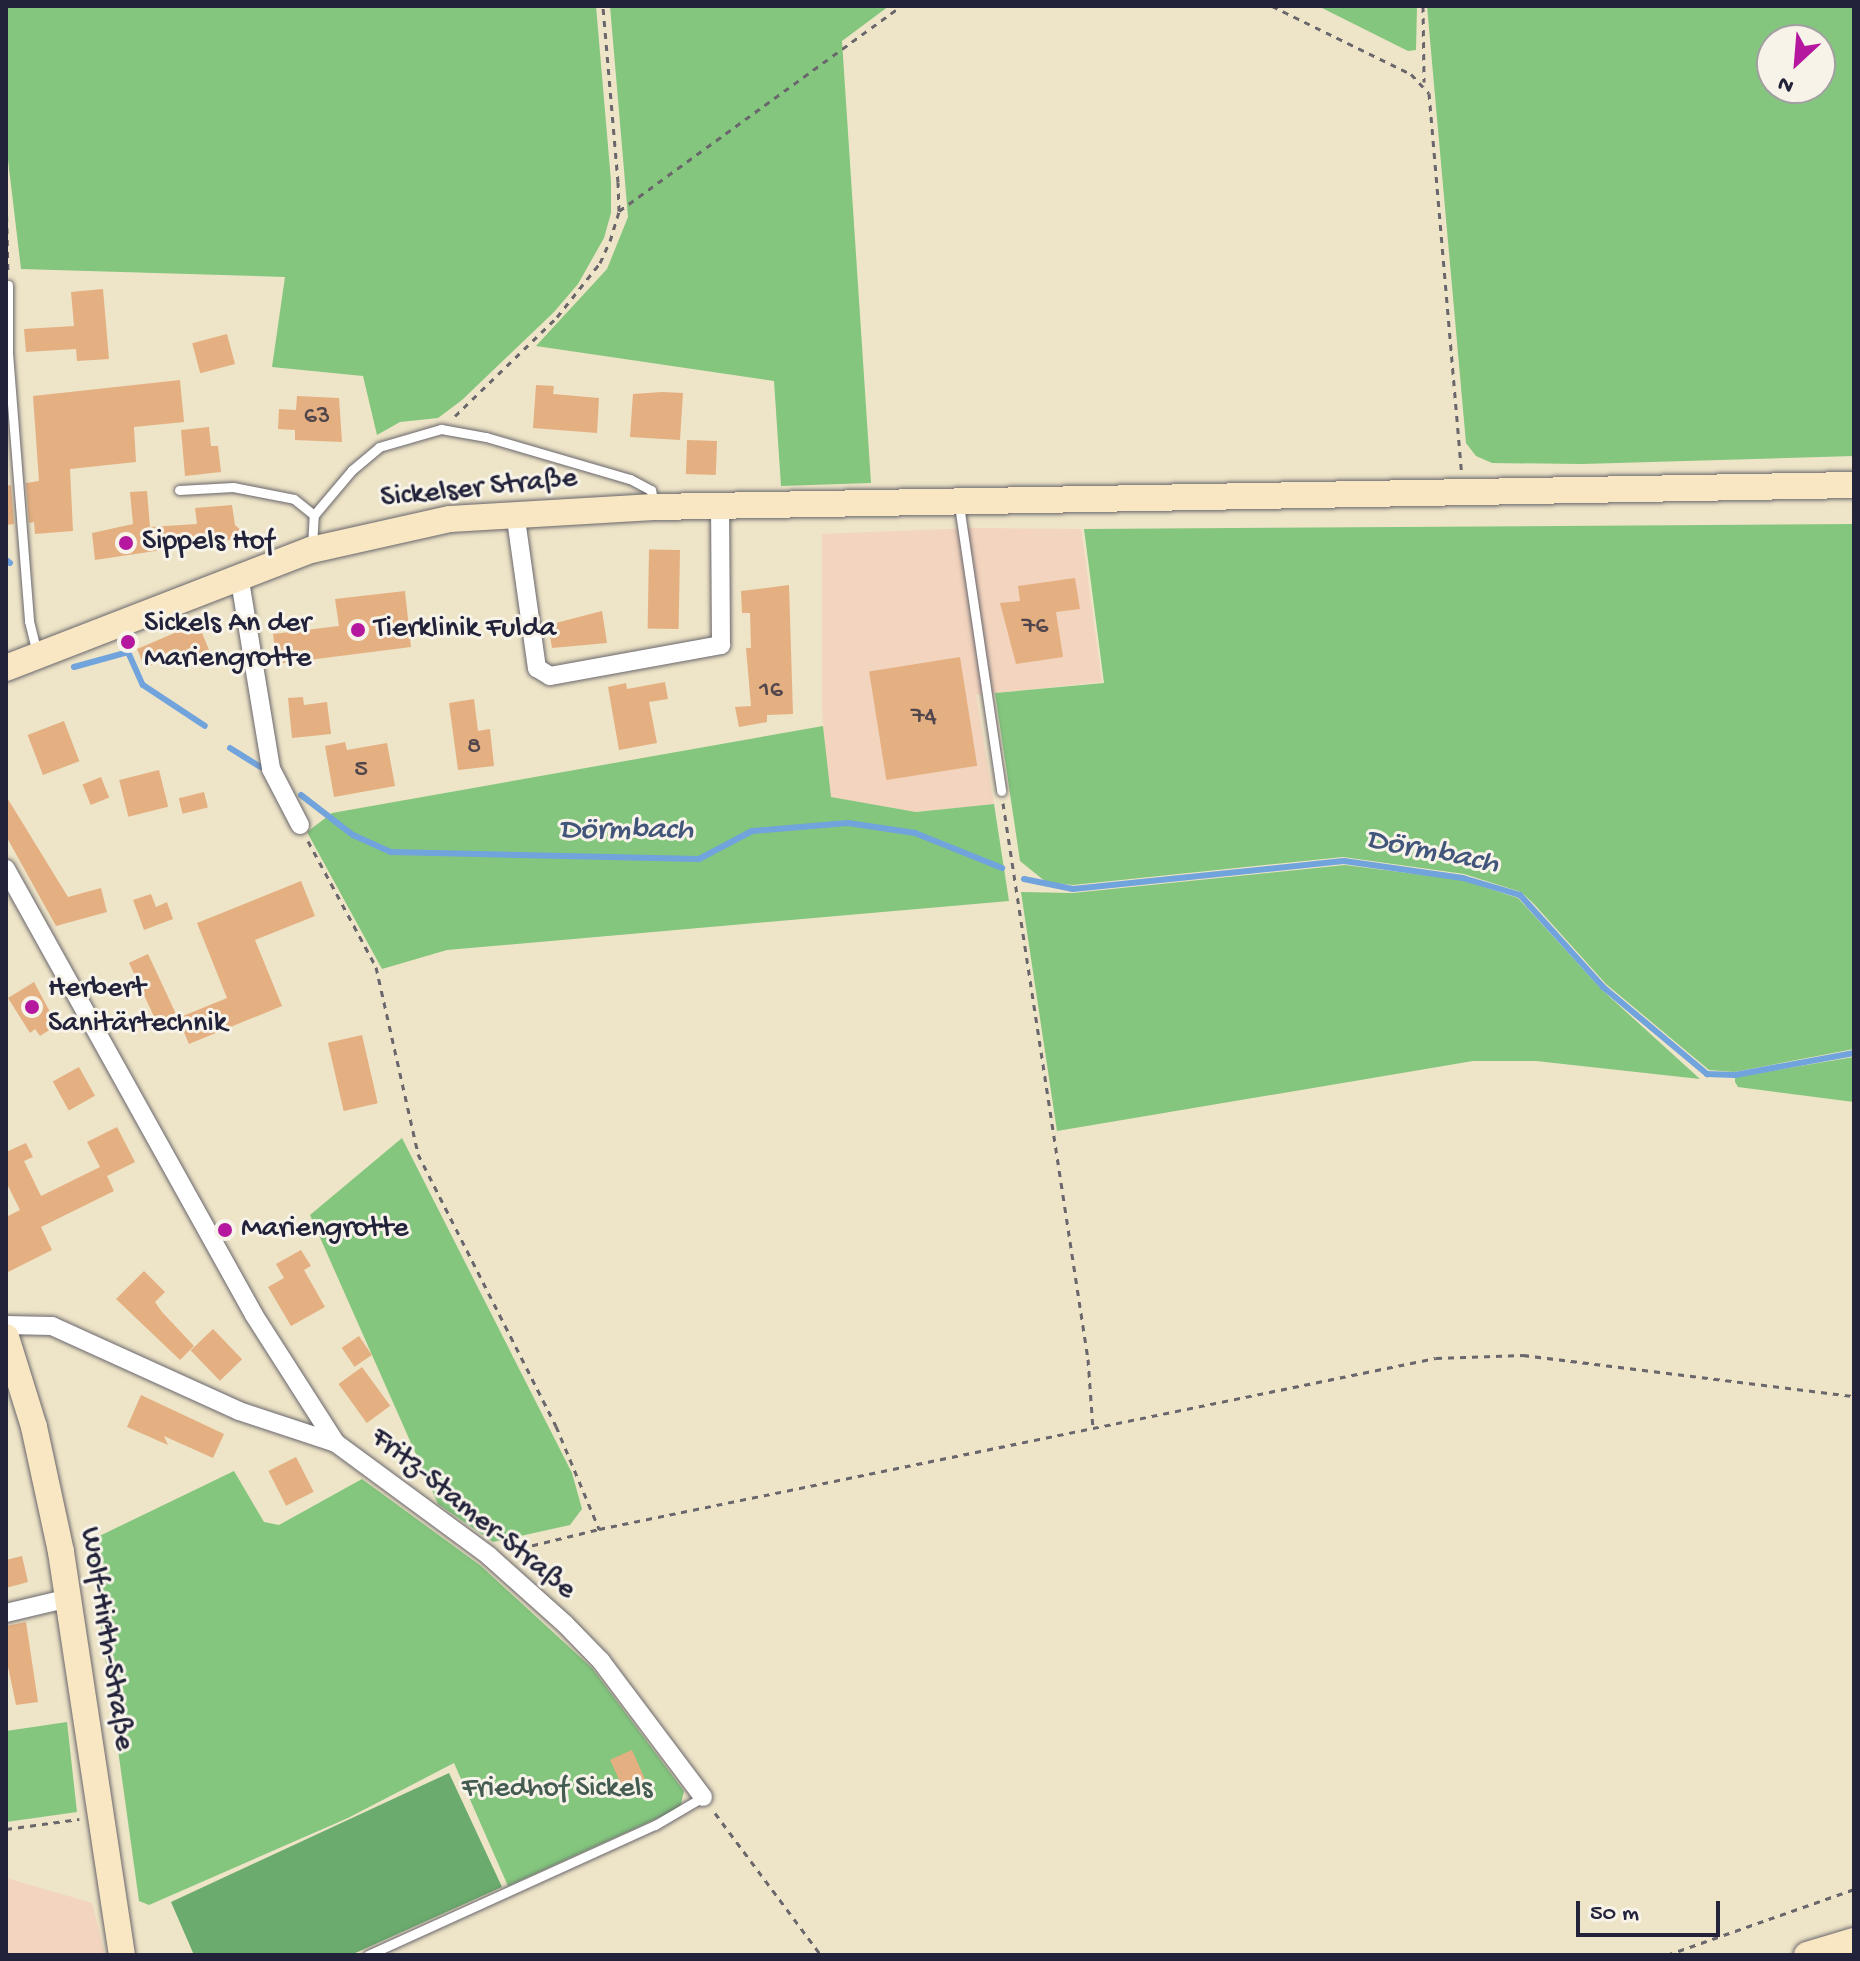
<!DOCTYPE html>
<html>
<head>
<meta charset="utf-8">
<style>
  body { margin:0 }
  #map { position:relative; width:1860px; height:1961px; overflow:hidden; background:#eee4c7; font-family:"Gochi Hand",sans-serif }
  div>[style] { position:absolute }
  .built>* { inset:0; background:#f3d4be }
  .green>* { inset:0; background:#84c67e }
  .forest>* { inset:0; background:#6bab6d }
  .stream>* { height:6px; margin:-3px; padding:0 3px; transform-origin:3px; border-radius:3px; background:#71a3dc }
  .building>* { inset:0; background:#e4b082; transform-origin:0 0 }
  .path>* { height:3px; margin-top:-1.5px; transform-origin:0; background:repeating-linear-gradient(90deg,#69666c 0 6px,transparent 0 12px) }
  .roads { filter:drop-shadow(0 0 2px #69666c) drop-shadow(0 0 2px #69666c) }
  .lane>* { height:9px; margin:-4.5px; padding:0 4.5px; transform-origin:4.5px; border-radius:4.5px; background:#fff }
  .street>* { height:18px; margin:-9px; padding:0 9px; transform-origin:9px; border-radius:9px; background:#fff }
  .secondary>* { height:26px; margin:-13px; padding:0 13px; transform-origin:13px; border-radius:13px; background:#f9e7c3 }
  .dots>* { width:22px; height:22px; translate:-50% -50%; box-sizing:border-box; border:4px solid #f7f3e8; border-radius:50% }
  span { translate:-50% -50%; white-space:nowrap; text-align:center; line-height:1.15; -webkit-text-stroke:6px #f7f3e8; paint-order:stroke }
  .number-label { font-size:26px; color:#52464d }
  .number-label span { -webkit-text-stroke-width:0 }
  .street-label { font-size:30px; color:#22223b }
  .poi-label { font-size:30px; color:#22223b }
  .left { translate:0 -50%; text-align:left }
  .park-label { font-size:30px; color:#445b52 }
  .water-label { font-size:32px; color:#42567b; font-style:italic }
  .frame { position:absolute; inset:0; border:8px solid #22223b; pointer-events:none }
  .north { position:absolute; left:1756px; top:24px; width:80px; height:80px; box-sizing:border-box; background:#f7f3e8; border:2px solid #a29fa3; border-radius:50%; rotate:206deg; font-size:22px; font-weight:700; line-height:32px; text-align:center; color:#22223b }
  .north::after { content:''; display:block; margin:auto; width:28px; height:36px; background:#b5179e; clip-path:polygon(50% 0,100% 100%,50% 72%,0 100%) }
  .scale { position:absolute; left:1576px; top:1901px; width:144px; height:36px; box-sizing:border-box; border:4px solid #22223b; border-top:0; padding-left:10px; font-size:24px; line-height:28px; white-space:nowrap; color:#22223b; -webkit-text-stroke:6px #f7f3e8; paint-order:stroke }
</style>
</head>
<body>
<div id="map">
  <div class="built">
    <div style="clip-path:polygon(974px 528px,1081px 529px,1102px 682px,976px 695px,994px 804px,916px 812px,830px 797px,822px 712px,822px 534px)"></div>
    <div style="clip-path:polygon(6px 1878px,92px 1903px,105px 1955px,6px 1955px)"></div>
  </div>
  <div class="green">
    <div style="clip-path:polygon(6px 6px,596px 6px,611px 181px,611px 213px,604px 238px,578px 284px,554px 312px,462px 400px,438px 418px,400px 422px,377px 435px,363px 376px,272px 367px,285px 277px,21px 269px,6px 143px)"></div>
    <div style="clip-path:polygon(610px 6px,889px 6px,842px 41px,871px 483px,781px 486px,774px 381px,536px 346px,607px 269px,628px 217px)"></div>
    <div style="clip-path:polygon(1318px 6px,1417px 6px,1416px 50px,1408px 51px)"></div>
    <div style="clip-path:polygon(evenodd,1427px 6px,1854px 6px,1854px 456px,1582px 464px,1492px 463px,1476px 456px,1466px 443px,1427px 6px,1772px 40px,1820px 40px,1820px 88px,1772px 88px,1772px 40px)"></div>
    <div style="clip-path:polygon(1854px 524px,1854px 1049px,1734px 1072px,1709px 1070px,1606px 984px,1533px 903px,1521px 892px,1464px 874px,1343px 857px,1073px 885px,1046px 882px,1020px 861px,995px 693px,1104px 683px,1084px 529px)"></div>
    <div style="clip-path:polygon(823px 726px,831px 797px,916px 812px,994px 804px,1009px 901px,447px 950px,382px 969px,307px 832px,332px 813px)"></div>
    <div style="clip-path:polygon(1345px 865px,1462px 880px,1518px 898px,1601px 989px,1700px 1079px,1536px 1061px,1473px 1061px,1057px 1131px,1021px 892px,1073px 893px)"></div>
    <div style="clip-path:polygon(1854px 1057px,1854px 1102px,1738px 1087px,1735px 1082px,1735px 1077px)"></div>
    <div style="clip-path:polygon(402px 1138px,572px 1473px,582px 1509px,570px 1525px,493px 1542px,438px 1504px,310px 1215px)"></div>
    <div style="clip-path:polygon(234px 1471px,264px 1522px,279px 1525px,362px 1479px,481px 1566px,592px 1668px,684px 1791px,680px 1808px,508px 1886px,454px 1763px,348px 1818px,149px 1905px,139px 1901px,89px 1541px)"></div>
    <div style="clip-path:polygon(67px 1722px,77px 1812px,6px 1822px,6px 1731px)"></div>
  </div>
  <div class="forest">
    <div style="clip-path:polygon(449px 1773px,502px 1887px,351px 1955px,194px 1955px,171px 1902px)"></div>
  </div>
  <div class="stream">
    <div style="left:6px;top:560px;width:5px;rotate:37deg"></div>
    <div style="left:74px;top:667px;width:56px;rotate:-15.5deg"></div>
    <div style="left:128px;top:652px;width:36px;rotate:66deg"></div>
    <div style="left:143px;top:685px;width:74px;rotate:33.5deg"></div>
    <div style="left:230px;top:748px;width:36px;rotate:32deg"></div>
    <div style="left:301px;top:795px;width:66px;rotate:37.6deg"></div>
    <div style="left:353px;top:835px;width:42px;rotate:24.1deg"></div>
    <div style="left:391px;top:852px;width:308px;rotate:1.3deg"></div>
    <div style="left:699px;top:859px;width:60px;rotate:-27.8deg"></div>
    <div style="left:752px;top:831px;width:96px;rotate:-4.8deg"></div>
    <div style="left:848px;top:823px;width:68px;rotate:8.5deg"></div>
    <div style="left:915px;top:833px;width:94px;rotate:21.9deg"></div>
    <div style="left:1024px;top:879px;width:50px;rotate:11.5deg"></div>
    <div style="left:1073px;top:889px;width:272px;rotate:-5.9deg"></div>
    <div style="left:1344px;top:861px;width:120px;rotate:8.1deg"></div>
    <div style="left:1463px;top:878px;width:59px;rotate:16.6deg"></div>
    <div style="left:1520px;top:895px;width:124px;rotate:47.9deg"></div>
    <div style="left:1603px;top:987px;width:136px;rotate:39.9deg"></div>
    <div style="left:1707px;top:1074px;width:28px;rotate:2deg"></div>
    <div style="left:1735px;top:1075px;width:121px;rotate:-10.5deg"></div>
  </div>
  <div class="building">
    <div style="clip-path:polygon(103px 289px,109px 359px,77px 361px,76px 349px,26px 352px,24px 329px,74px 326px,71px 292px)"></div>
    <div style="left:227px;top:334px;width:31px;height:36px;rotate:75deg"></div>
    <div style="clip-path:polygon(180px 380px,184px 422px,134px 427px,136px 462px,70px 469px,73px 531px,35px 534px,34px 522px,29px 523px,26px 483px,39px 481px,33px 396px)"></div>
    <div style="clip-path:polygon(536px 385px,554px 386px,553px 394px,599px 398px,597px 433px,533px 428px)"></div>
    <div style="clip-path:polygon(662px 392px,683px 393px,680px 440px,630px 437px,633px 394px)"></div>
    <div style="clip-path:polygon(297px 396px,339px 398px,342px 442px,295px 440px,295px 430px,278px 429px,279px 409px,296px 410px)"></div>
    <div style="clip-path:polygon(209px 427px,211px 446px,218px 446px,221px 472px,185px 476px,181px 430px)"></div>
    <div style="left:687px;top:440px;width:30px;height:34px;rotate:2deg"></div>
    <div style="clip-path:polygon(11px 485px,14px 524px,6px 525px,6px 486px)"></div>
    <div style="clip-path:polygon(147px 491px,150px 527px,197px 524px,195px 508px,232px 505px,235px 525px,249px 537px,95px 560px,92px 533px,133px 524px,130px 492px)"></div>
    <div style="left:680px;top:550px;width:79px;height:31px;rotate:91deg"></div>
    <div style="clip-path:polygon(1075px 578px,1080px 609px,1056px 612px,1063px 657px,1016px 664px,1000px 603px,1020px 601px,1018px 586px)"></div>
    <div style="clip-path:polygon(789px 585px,793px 714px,767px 715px,767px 722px,739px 727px,735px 707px,751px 706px,746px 648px,751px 648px,750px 613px,742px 613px,741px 591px)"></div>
    <div style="clip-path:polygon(405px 591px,411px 647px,277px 664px,273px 634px,339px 626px,335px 599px)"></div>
    <div style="clip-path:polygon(602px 611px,607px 643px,552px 648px,548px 625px)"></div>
    <div style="clip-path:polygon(198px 623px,209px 650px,175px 664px,172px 657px,145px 668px,137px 649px)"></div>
    <div style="left:960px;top:657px;width:110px;height:92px;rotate:81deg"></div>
    <div style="clip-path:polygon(665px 682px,668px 699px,649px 702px,657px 743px,619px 750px,608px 687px,626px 683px,627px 689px)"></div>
    <div style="clip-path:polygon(303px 697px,304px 705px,327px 702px,331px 734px,292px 738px,288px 698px)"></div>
    <div style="clip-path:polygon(474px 699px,478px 731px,490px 729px,494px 766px,458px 770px,449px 703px)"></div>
    <div style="left:64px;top:721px;width:43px;height:39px;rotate:69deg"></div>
    <div style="clip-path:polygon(345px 742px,347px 750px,387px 743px,395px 786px,334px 797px,325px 746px)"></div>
    <div style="left:159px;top:770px;width:38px;height:41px;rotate:76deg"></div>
    <div style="left:101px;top:777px;width:22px;height:20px;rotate:68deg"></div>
    <div style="left:204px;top:792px;width:16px;height:26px;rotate:76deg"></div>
    <div style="clip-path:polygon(6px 796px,68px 897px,101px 888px,107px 912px,56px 926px,6px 836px)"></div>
    <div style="clip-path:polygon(301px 881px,315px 916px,255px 940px,282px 1006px,189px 1044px,178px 1018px,227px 998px,197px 923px)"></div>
    <div style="clip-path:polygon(151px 894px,156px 907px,167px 902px,173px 919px,144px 930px,133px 900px)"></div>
    <div style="left:148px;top:954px;width:65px;height:21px;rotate:65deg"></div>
    <div style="clip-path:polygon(34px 982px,57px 1025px,40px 1036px,35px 1029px,30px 1033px,8px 998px)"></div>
    <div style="left:362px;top:1035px;width:70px;height:35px;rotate:77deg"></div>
    <div style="left:79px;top:1067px;width:33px;height:30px;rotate:61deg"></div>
    <div style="clip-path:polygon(117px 1127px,135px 1162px,107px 1176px,114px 1191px,41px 1227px,52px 1250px,6px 1273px,6px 1217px,20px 1210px,6px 1182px,6px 1152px,26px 1143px,33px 1157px,24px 1161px,41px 1196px,100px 1167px,87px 1142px)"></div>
    <div style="clip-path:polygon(301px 1250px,311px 1266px,304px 1270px,325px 1307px,291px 1326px,268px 1287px,284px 1278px,276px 1264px)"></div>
    <div style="clip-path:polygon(144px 1271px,165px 1292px,155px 1302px,162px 1312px,194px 1346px,180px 1360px,116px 1299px)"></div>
    <div style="left:213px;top:1329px;width:42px;height:31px;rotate:46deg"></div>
    <div style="left:359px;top:1336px;width:23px;height:21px;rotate:56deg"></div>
    <div style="left:362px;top:1367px;width:48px;height:29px;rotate:54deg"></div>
    <div style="clip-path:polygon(141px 1395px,224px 1434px,213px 1458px,164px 1436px,168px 1445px,127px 1427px)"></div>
    <div style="left:296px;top:1457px;width:39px;height:31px;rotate:63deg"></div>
    <div style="clip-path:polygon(22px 1556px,28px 1582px,6px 1588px,6px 1560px)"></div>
    <div style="clip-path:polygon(26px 1622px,38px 1702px,16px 1705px,6px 1657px,6px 1626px)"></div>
    <div style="left:632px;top:1750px;width:36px;height:24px;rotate:66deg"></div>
  </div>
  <div class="path">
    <div style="left:1272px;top:6px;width:155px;rotate:26.1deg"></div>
    <div style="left:1411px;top:74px;width:26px;rotate:47deg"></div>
    <div style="left:1429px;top:93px;width:378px;rotate:85.1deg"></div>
    <div style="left:1423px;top:6px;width:76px;rotate:89.2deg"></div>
    <div style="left:6px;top:192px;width:80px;rotate:88.6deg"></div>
    <div style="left:619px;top:211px;width:349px;rotate:-36deg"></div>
    <div style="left:455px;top:416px;width:142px;rotate:-44.1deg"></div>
    <div style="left:557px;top:317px;width:69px;rotate:-51.5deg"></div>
    <div style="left:600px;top:263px;width:24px;rotate:-66deg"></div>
    <div style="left:610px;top:241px;width:31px;rotate:-73deg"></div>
    <div style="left:619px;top:211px;width:29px;rotate:-92deg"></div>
    <div style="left:618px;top:182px;width:177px;rotate:-94.9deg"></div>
    <div style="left:1003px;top:803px;width:562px;rotate:81.31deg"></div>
    <div style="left:1088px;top:1359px;width:69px;rotate:85.9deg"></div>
    <div style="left:308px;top:841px;width:143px;rotate:61.6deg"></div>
    <div style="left:376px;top:967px;width:192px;rotate:77.3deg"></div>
    <div style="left:418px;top:1154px;width:305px;rotate:63.1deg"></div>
    <div style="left:556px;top:1426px;width:112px;rotate:67.3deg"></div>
    <div style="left:599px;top:1529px;width:854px;rotate:-11.55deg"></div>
    <div style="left:1436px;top:1358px;width:87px;rotate:-2deg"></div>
    <div style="left:1523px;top:1355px;width:334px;rotate:7.1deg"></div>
    <div style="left:509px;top:1551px;width:93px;rotate:-13.7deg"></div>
    <div style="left:715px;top:1813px;width:177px;rotate:53.3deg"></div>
    <div style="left:6px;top:1829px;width:74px;rotate:-7.8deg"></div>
    <div style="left:1667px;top:1955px;width:198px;rotate:-19.4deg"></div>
  </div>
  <div class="roads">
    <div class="lane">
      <div style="left:8px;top:285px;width:68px;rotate:90deg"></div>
      <div style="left:8px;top:353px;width:269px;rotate:85.5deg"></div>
      <div style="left:29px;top:621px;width:33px;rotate:76deg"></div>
      <div style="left:179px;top:490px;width:54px;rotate:-3.2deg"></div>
      <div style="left:233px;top:487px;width:62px;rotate:11.1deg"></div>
      <div style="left:294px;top:499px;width:26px;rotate:39deg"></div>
      <div style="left:959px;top:505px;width:289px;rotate:81.6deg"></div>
      <div style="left:312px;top:548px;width:33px;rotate:-87deg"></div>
      <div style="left:314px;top:515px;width:59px;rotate:-49.8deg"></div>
      <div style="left:352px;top:470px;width:35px;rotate:-40deg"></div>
      <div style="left:379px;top:447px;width:65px;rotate:-16.2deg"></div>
      <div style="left:441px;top:429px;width:46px;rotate:10.1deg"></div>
      <div style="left:486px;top:437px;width:150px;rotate:16.3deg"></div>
      <div style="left:630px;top:479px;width:24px;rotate:28deg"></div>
      <div style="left:651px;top:490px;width:14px;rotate:78deg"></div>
      <div style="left:368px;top:1955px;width:315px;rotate:-24.4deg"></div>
      <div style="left:655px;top:1825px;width:56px;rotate:-30.3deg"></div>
    </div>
    <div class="street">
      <div style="left:515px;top:512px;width:158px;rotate:82deg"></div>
      <div style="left:537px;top:668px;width:15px;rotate:32deg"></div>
      <div style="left:550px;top:676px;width:174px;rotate:-10.3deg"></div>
      <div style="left:721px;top:645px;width:137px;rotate:-90.4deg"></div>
      <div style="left:239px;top:575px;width:197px;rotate:80.6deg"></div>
      <div style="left:271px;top:769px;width:63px;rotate:62.6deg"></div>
      <div style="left:6px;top:869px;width:510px;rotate:60.92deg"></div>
      <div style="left:254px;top:1315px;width:152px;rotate:57.4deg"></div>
      <div style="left:6px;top:1325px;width:46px;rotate:1.2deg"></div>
      <div style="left:52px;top:1326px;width:205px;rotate:24.4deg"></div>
      <div style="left:239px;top:1411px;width:102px;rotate:18.3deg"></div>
      <div style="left:336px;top:1443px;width:190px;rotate:36.4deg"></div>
      <div style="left:489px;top:1556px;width:102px;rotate:41.8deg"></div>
      <div style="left:565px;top:1624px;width:52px;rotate:45.8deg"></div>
      <div style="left:601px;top:1661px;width:170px;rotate:53.1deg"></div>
      <div style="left:6px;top:1613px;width:65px;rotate:-13.4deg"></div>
    </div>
    <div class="secondary">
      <div style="left:6px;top:668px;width:327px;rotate:-21.2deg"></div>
      <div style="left:311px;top:550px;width:142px;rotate:-12.6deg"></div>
      <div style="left:450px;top:519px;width:204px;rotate:-3.4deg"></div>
      <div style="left:654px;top:507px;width:1200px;rotate:-1.05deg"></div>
      <div style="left:6px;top:1337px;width:94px;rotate:72.7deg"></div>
      <div style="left:34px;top:1427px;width:128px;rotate:77.8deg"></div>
      <div style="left:61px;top:1552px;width:408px;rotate:81.4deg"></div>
      <div style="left:1807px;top:1955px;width:49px;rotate:-16.6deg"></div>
    </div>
  </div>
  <div class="dots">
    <div style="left:126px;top:543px;background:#b5179e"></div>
    <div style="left:358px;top:630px;background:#b5179e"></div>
    <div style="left:128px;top:642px;background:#b5179e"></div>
    <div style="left:32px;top:1007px;background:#b5179e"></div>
    <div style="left:225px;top:1230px;background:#b5179e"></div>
  </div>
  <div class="number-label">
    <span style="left:317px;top:418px">63</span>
    <span style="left:1035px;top:628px">76</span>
    <span style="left:771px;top:692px">16</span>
    <span style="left:924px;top:718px">74</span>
    <span style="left:474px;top:748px">8</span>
    <span style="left:361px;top:771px">5</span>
  </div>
  <div class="street-label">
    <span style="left:479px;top:490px;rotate:-6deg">Sickelser Straße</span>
    <span style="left:472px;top:1515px;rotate:39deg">Fritz-Stamer-Straße</span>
    <span style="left:105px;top:1639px;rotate:81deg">Wolf-Hirth-Straße</span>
  </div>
  <div class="poi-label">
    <span class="left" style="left:142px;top:543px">Sippels Hof</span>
    <span class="left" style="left:144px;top:642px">Sickels An der<br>Mariengrotte</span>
    <span class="left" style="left:374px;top:630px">Tierklinik Fulda</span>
    <span class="left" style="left:48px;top:1007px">Herbert<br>Sanitärtechnik</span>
    <span class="left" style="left:241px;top:1230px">Mariengrotte</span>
  </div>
  <div class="park-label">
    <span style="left:557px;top:1790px">Friedhof Sickels</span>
  </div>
  <div class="water-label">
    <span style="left:626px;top:831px">Dörmbach</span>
    <span style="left:1432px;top:853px;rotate:11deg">Dörmbach</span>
  </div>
  <div class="frame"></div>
  <div class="north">N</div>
  <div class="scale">50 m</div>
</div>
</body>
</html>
